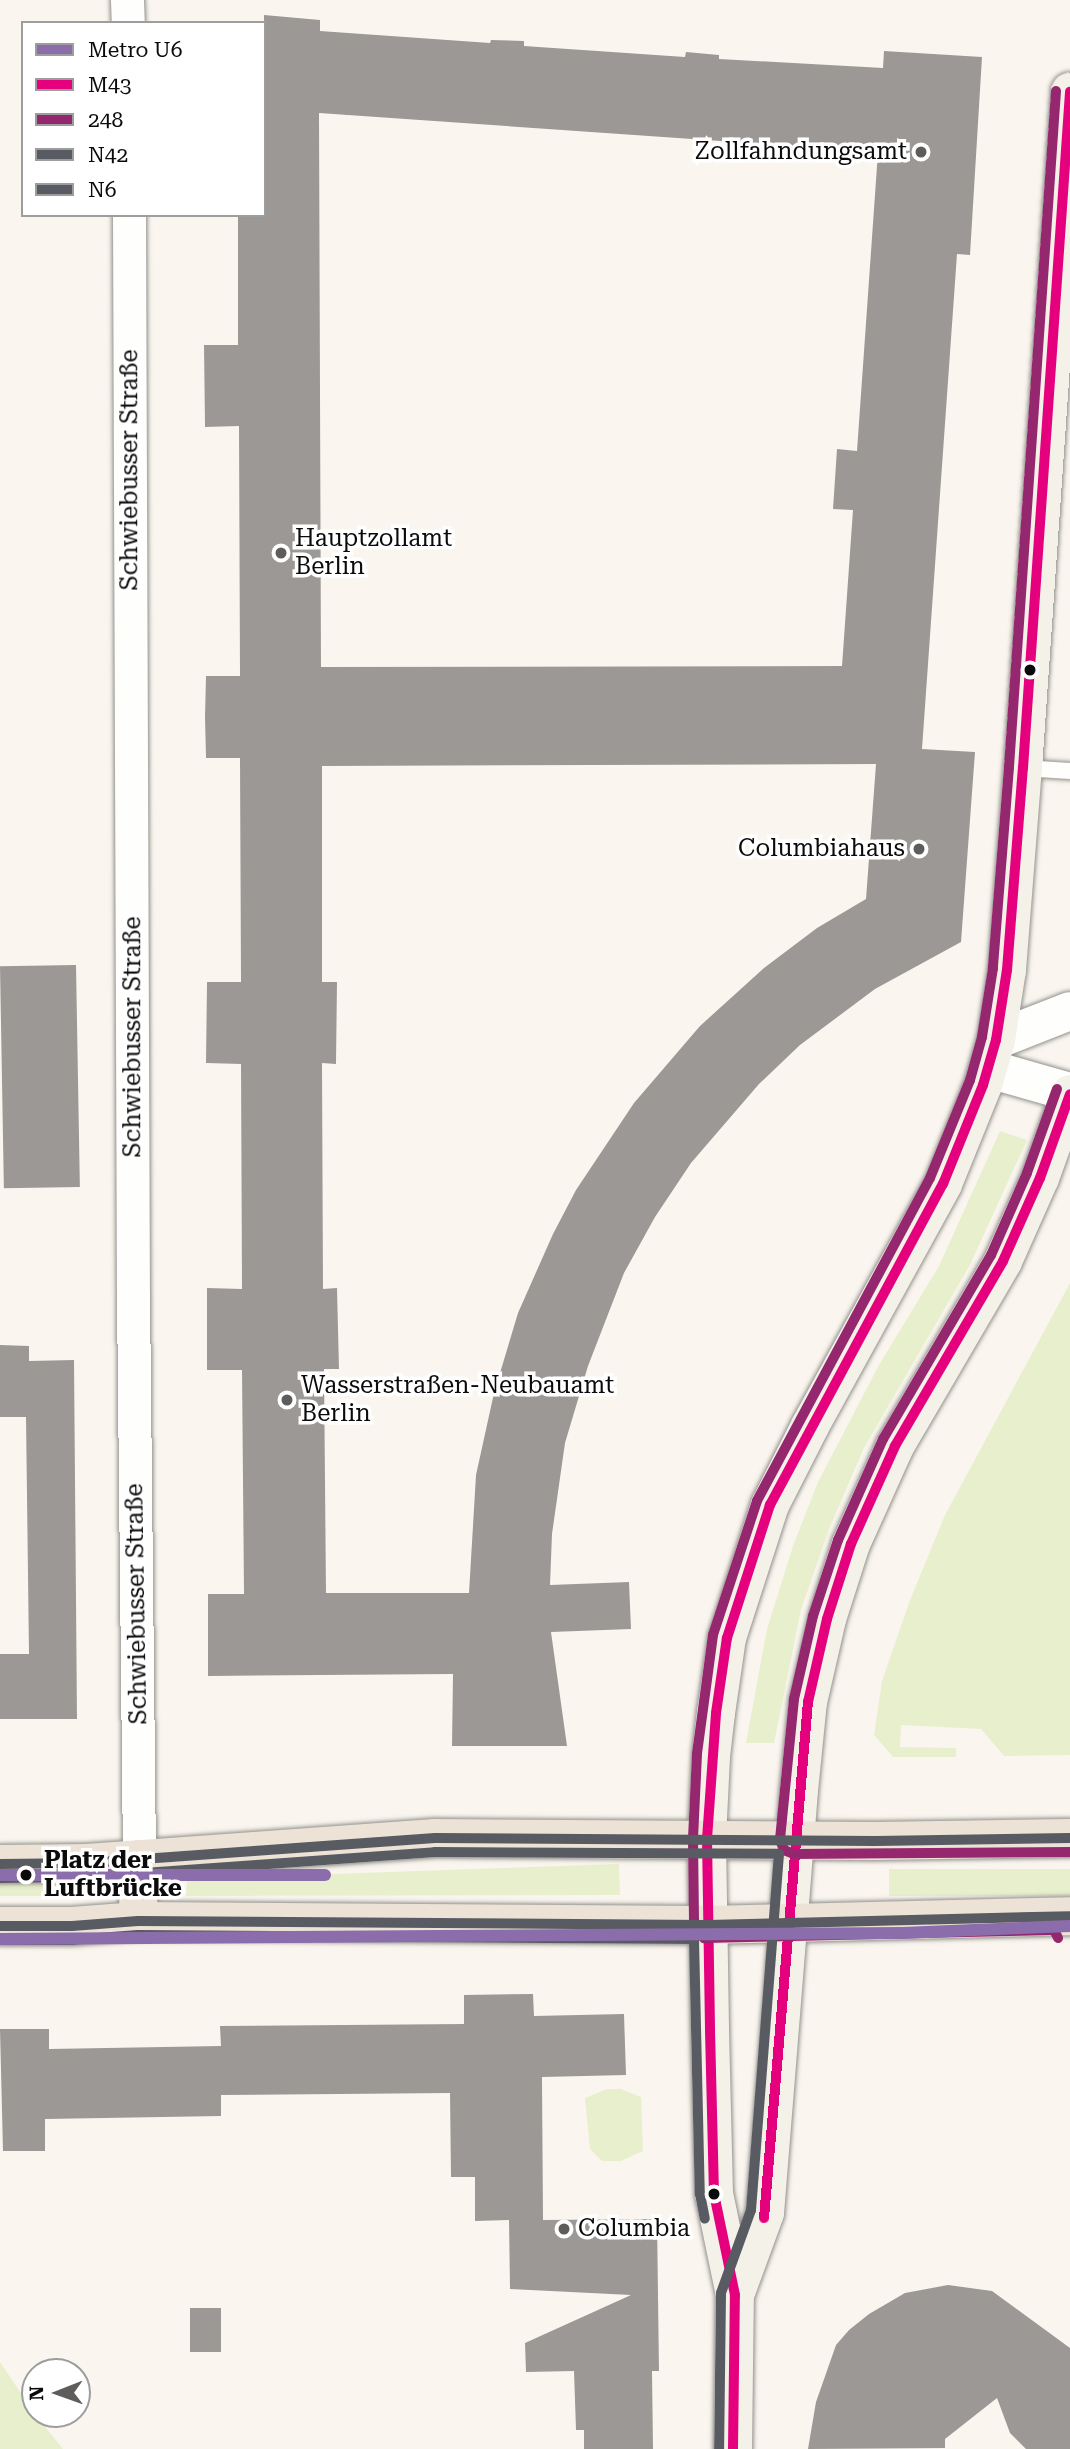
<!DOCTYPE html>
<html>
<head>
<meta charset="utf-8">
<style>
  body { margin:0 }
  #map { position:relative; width:1070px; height:2449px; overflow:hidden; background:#faf6ef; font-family:"Roboto Serif",serif }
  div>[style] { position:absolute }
  .green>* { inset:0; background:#e8efcd; transform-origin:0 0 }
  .building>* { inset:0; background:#9c9895; transform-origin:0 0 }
  .roads { filter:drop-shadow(0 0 2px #93918e) drop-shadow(0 0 2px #93918e) }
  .service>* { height:16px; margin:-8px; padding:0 8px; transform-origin:8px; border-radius:8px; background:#fefefd }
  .minor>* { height:33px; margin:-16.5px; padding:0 16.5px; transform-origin:16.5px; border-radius:16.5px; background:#fefefd }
  .tertiary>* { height:38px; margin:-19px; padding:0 19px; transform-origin:19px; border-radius:19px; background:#fefefd }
  .secondary>* { height:38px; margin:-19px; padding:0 19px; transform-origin:19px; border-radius:19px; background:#f4f1e8 }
  .primary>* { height:38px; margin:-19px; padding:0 19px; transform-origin:19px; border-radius:19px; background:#ece3d6 }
  .bus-1>* { height:10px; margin:-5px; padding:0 5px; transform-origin:5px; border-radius:5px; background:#e5007d }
  .bus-2>* { height:10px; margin:-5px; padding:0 5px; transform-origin:5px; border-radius:5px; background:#95276e }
  .bus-3>* { height:10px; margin:-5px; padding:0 5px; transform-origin:5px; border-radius:5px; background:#595b62 }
  .bus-4>* { height:10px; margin:-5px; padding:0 5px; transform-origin:5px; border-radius:5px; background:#595b62 }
  .metro-1>* { height:12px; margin:-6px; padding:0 6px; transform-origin:6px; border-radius:6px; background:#8c6dab }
  .dots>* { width:19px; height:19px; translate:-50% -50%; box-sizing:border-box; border:4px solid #fff; border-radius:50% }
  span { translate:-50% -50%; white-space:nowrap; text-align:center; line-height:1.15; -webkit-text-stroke:7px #fff; paint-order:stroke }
  .poi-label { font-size:24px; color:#0b0b0b }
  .right { translate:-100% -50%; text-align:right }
  .left { translate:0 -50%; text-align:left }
  .street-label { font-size:24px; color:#0b0b0b }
  .stop-label { font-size:24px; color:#0b0b0b; font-weight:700 }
  .legend { position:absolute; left:21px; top:21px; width:245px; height:196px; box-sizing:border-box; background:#fff; border:2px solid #9d9d9d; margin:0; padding:9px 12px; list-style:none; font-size:21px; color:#0b0b0b }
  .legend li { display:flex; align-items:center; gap:14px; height:35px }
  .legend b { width:35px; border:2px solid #9d9d9d }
  .north { position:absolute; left:21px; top:2358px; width:70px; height:70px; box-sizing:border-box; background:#fff; border:2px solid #9d9d9d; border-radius:50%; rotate:269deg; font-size:19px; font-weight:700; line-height:28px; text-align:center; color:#0b0b0b }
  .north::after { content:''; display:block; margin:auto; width:24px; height:32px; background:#5f5d5b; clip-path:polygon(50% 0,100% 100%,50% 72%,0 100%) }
</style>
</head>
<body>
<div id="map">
  <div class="green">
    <div style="clip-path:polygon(1000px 1131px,1027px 1140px,970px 1265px,864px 1448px,829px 1529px,801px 1610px,774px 1743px,746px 1743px,767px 1629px,793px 1546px,818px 1482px,879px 1365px,939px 1266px)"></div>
    <div style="clip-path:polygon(1070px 1283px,1070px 1755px,1004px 1756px,981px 1729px,901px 1725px,900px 1747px,956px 1748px,956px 1757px,893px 1757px,874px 1735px,882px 1681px,910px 1600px,945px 1515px)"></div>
    <div style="clip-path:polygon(619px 1864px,620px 1895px,186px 1896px,187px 1879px)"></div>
    <div style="left:1070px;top:1869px;width:27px;height:181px;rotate:90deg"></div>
    <div style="left:0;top:1881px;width:75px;height:15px"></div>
    <div style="clip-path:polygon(607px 2089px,621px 2089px,641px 2097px,643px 2151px,621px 2161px,602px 2161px,590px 2149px,585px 2098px)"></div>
    <div style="clip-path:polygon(0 2362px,35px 2414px,63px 2449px,0 2449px)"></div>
  </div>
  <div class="building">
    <div style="clip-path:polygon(evenodd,264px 15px,320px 20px,320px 31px,490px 43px,491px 40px,524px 41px,524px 46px,685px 57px,686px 52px,719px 55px,719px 59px,883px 68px,884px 51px,982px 57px,970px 255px,957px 254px,922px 749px,975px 752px,961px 942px,875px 989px,800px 1045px,759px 1084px,691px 1163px,655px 1217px,624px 1273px,588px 1366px,565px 1443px,552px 1534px,550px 1585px,629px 1582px,631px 1629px,551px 1632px,567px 1746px,452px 1746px,453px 1674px,208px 1676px,208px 1594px,244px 1594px,242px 1370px,207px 1370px,207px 1288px,242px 1289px,241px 1064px,206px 1063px,207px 982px,241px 982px,240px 758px,206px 758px,205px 717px,206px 676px,240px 676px,239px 426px,205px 427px,204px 345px,238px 345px,238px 215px,264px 215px,264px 15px,319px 113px,878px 152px,857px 451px,837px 449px,833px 509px,853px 510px,842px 666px,321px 667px,319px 113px,264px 15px,876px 764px,866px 899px,817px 928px,764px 968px,700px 1026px,634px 1103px,576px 1190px,553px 1234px,518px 1313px,494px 1393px,476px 1475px,469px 1593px,326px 1593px,324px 1369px,339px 1369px,337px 1288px,323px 1289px,322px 1063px,336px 1064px,337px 982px,322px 982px,322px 766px,876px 764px)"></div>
    <div style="left:76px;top:965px;width:222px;height:76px;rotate:89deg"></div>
    <div style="clip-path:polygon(0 1345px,29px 1346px,29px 1361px,74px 1360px,77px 1719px,0 1719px,0 1654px,29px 1654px,26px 1417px,0 1417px)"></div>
    <div style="clip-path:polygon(533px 1994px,534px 2016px,624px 2014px,626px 2075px,542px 2077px,543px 2220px,657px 2219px,659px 2371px,652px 2371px,653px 2449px,584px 2449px,584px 2430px,576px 2430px,574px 2371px,526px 2372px,525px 2343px,631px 2295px,510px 2289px,509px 2220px,475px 2221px,475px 2177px,451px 2177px,450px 2093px,221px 2095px,221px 2116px,45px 2119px,45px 2151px,3px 2151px,0 2029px,49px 2029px,49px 2049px,221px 2046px,220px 2026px,464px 2024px,464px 1995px)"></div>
    <div style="clip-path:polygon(948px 2285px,992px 2291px,1070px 2348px,1070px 2449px,1026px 2449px,1010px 2433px,997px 2398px,945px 2439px,945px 2448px,808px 2449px,816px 2402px,836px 2345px,849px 2330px,869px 2314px,905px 2293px)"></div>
    <div style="left:190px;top:2308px;width:31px;height:44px"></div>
  </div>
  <div class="roads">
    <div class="service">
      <div style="left:1023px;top:768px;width:47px;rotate:3.7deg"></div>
    </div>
    <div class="minor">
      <div style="left:127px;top:0;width:23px;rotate:88deg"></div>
      <div style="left:129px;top:215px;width:1080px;rotate:89.79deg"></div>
      <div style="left:133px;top:1295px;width:564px;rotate:89.39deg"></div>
    </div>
    <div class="tertiary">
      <div style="left:996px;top:1040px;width:79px;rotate:-21.4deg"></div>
      <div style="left:989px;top:1069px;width:84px;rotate:15.9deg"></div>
    </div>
    <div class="secondary">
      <div style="left:735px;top:2295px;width:87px;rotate:-69.9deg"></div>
      <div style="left:765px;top:2213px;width:424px;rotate:-85.4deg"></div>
      <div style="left:799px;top:1790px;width:88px;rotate:-84.2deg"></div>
      <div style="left:808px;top:1702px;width:85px;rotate:-77.1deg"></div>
      <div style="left:827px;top:1619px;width:79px;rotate:-72.3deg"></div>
      <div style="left:851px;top:1544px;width:107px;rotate:-65.8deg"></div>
      <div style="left:895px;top:1446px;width:214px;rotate:-59.7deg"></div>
      <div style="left:1003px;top:1261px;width:91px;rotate:-66deg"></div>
      <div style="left:1040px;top:1178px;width:89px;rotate:-70.3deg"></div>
      <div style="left:733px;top:2449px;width:154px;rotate:-89.3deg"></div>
      <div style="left:735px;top:2295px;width:103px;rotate:-101.7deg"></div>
      <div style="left:714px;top:2194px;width:165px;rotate:-91.4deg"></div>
      <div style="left:710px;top:2029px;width:190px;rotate:-90.9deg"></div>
      <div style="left:707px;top:1839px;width:83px;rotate:-87.2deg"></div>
      <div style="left:711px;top:1756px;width:43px;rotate:-83.4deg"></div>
      <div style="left:716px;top:1713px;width:76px;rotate:-81.7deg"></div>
      <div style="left:727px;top:1638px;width:140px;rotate:-72.1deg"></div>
      <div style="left:770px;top:1505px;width:89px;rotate:-63.1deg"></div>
      <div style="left:810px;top:1426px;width:276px;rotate:-61.2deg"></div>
      <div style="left:943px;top:1184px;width:107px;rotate:-68deg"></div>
      <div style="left:983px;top:1085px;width:47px;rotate:-73.9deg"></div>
      <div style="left:996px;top:1040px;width:71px;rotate:-81.1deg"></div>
      <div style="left:1007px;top:970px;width:203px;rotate:-85.5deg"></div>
      <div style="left:1023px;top:768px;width:678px;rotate:-86.02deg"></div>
    </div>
    <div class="primary">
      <div style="left:0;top:1864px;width:87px;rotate:-0.7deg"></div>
      <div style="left:87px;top:1863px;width:349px;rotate:-4.1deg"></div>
      <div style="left:435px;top:1838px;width:440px;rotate:0.4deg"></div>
      <div style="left:875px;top:1841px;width:195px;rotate:-0.9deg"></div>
      <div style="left:138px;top:1921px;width:62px;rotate:-89.1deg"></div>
      <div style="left:0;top:1926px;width:72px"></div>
      <div style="left:72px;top:1926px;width:66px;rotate:-4.3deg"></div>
      <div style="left:138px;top:1921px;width:570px;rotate:0.4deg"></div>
      <div style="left:708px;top:1925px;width:362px;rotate:-1.4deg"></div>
    </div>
  </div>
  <div class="bus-1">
    <div style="left:764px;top:2218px;width:518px;rotate:-85.13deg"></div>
    <div style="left:808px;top:1702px;width:85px;rotate:-77.1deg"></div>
    <div style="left:827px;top:1619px;width:79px;rotate:-72.3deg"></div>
    <div style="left:851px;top:1544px;width:107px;rotate:-65.8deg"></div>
    <div style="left:895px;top:1446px;width:214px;rotate:-59.7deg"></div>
    <div style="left:1003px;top:1261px;width:91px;rotate:-66deg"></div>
    <div style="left:1040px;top:1178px;width:89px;rotate:-70.3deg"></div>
    <div style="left:733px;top:2449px;width:154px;rotate:-89.3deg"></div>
    <div style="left:735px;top:2295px;width:103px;rotate:-101.7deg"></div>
    <div style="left:714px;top:2194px;width:165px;rotate:-91.4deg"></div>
    <div style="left:710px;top:2029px;width:190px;rotate:-90.9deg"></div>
    <div style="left:707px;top:1839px;width:126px;rotate:-85.9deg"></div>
    <div style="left:716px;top:1713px;width:76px;rotate:-81.7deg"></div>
    <div style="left:727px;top:1638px;width:140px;rotate:-72.1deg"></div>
    <div style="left:770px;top:1505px;width:365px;rotate:-61.7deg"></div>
    <div style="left:943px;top:1184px;width:107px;rotate:-68deg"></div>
    <div style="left:983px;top:1085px;width:47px;rotate:-73.9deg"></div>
    <div style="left:996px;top:1040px;width:71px;rotate:-81.1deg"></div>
    <div style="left:1007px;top:970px;width:203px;rotate:-85.5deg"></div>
    <div style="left:1023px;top:768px;width:678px;rotate:-86.02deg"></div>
  </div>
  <div class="bus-2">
    <div style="left:1056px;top:91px;width:678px;rotate:93.98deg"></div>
    <div style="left:1009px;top:767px;width:202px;rotate:94.6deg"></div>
    <div style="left:993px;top:968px;width:70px;rotate:99.1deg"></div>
    <div style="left:982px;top:1037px;width:45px;rotate:105.6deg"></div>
    <div style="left:970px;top:1080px;width:106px;rotate:112.2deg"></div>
    <div style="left:930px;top:1178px;width:366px;rotate:118.2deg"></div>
    <div style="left:757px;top:1501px;width:141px;rotate:108.2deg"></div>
    <div style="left:713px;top:1635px;width:120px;rotate:97.7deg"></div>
    <div style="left:697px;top:1754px;width:85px;rotate:92.7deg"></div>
    <div style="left:693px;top:1839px;width:88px;rotate:89.3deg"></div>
    <div style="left:694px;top:1927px;width:15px;rotate:48deg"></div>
    <div style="left:704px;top:1938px;width:350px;rotate:-1.3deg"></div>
    <div style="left:1054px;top:1930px;width:9px;rotate:63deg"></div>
    <div style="left:1057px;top:1089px;width:89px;rotate:109.7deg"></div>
    <div style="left:1027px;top:1173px;width:90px;rotate:113.7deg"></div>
    <div style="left:991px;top:1255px;width:213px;rotate:120.4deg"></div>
    <div style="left:883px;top:1439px;width:111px;rotate:114deg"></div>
    <div style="left:838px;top:1540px;width:80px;rotate:108.2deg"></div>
    <div style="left:813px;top:1616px;width:85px;rotate:102.9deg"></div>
    <div style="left:794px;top:1699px;width:142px;rotate:95.7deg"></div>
    <div style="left:780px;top:1840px;width:11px;rotate:68deg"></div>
    <div style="left:784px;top:1850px;width:11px;rotate:22deg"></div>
    <div style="left:794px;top:1854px;width:276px;rotate:-0.4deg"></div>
  </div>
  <div class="bus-3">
    <div style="left:0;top:1878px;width:88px;rotate:-0.7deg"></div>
    <div style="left:88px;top:1877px;width:348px;rotate:-4.1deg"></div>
    <div style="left:435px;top:1852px;width:344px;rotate:0.3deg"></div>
    <div style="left:779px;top:1854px;width:357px;rotate:94.5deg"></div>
    <div style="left:751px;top:2210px;width:88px;rotate:109.9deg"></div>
    <div style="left:721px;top:2293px;width:156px;rotate:90.7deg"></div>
    <div style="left:0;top:1940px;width:72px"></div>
    <div style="left:72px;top:1940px;width:66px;rotate:-4.3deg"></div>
    <div style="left:138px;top:1935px;width:556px;rotate:0.41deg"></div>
    <div style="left:694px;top:1939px;width:255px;rotate:88.7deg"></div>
    <div style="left:700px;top:2194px;width:25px;rotate:79deg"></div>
  </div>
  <div class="bus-4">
    <div style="left:0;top:1864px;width:87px;rotate:-0.7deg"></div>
    <div style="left:87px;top:1863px;width:349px;rotate:-4.1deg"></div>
    <div style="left:435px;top:1838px;width:440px;rotate:0.4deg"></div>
    <div style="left:875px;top:1841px;width:195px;rotate:-0.9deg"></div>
    <div style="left:0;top:1926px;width:72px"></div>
    <div style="left:72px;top:1926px;width:66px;rotate:-4.3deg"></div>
    <div style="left:138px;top:1921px;width:570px;rotate:0.4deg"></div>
    <div style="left:708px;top:1925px;width:362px;rotate:-1.4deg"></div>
  </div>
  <div class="metro-1">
    <div style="left:0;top:1875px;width:325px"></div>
    <div style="left:0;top:1939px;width:902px;rotate:-0.38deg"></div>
    <div style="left:902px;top:1933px;width:168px;rotate:-2.4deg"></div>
  </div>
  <div class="dots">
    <div style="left:921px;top:152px;background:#5f5d5b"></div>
    <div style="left:281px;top:553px;background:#5f5d5b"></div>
    <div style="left:1030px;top:670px;background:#0b0b0b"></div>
    <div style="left:919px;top:849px;background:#5f5d5b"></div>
    <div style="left:287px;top:1400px;background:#5f5d5b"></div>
    <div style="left:26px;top:1875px;background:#0b0b0b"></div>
    <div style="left:714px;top:2194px;background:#0b0b0b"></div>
    <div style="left:564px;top:2229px;background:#5f5d5b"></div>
  </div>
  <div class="poi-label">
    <span class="right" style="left:907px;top:152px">Zollfahndungsamt</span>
    <span class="left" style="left:295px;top:553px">Hauptzollamt<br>Berlin</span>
    <span class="right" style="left:905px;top:849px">Columbiahaus</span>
    <span class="left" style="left:301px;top:1400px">Wasserstraßen-Neubauamt<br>Berlin</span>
    <span class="left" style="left:578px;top:2229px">Columbia</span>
  </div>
  <div class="street-label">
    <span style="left:130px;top:470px;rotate:-90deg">Schwiebusser Straße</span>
    <span style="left:133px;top:1037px;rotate:-90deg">Schwiebusser Straße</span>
    <span style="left:137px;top:1604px;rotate:-91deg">Schwiebusser Straße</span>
  </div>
  <div class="stop-label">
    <span class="left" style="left:44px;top:1875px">Platz der<br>Luftbrücke</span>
  </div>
  <ul class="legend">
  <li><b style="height:9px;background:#8c6dab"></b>Metro U6</li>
  <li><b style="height:9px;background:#e5007d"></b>M43</li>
  <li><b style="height:9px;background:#95276e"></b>248</li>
  <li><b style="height:9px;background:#595b62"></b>N42</li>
  <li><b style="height:9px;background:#595b62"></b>N6</li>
  </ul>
  <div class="north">N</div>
</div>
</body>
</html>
